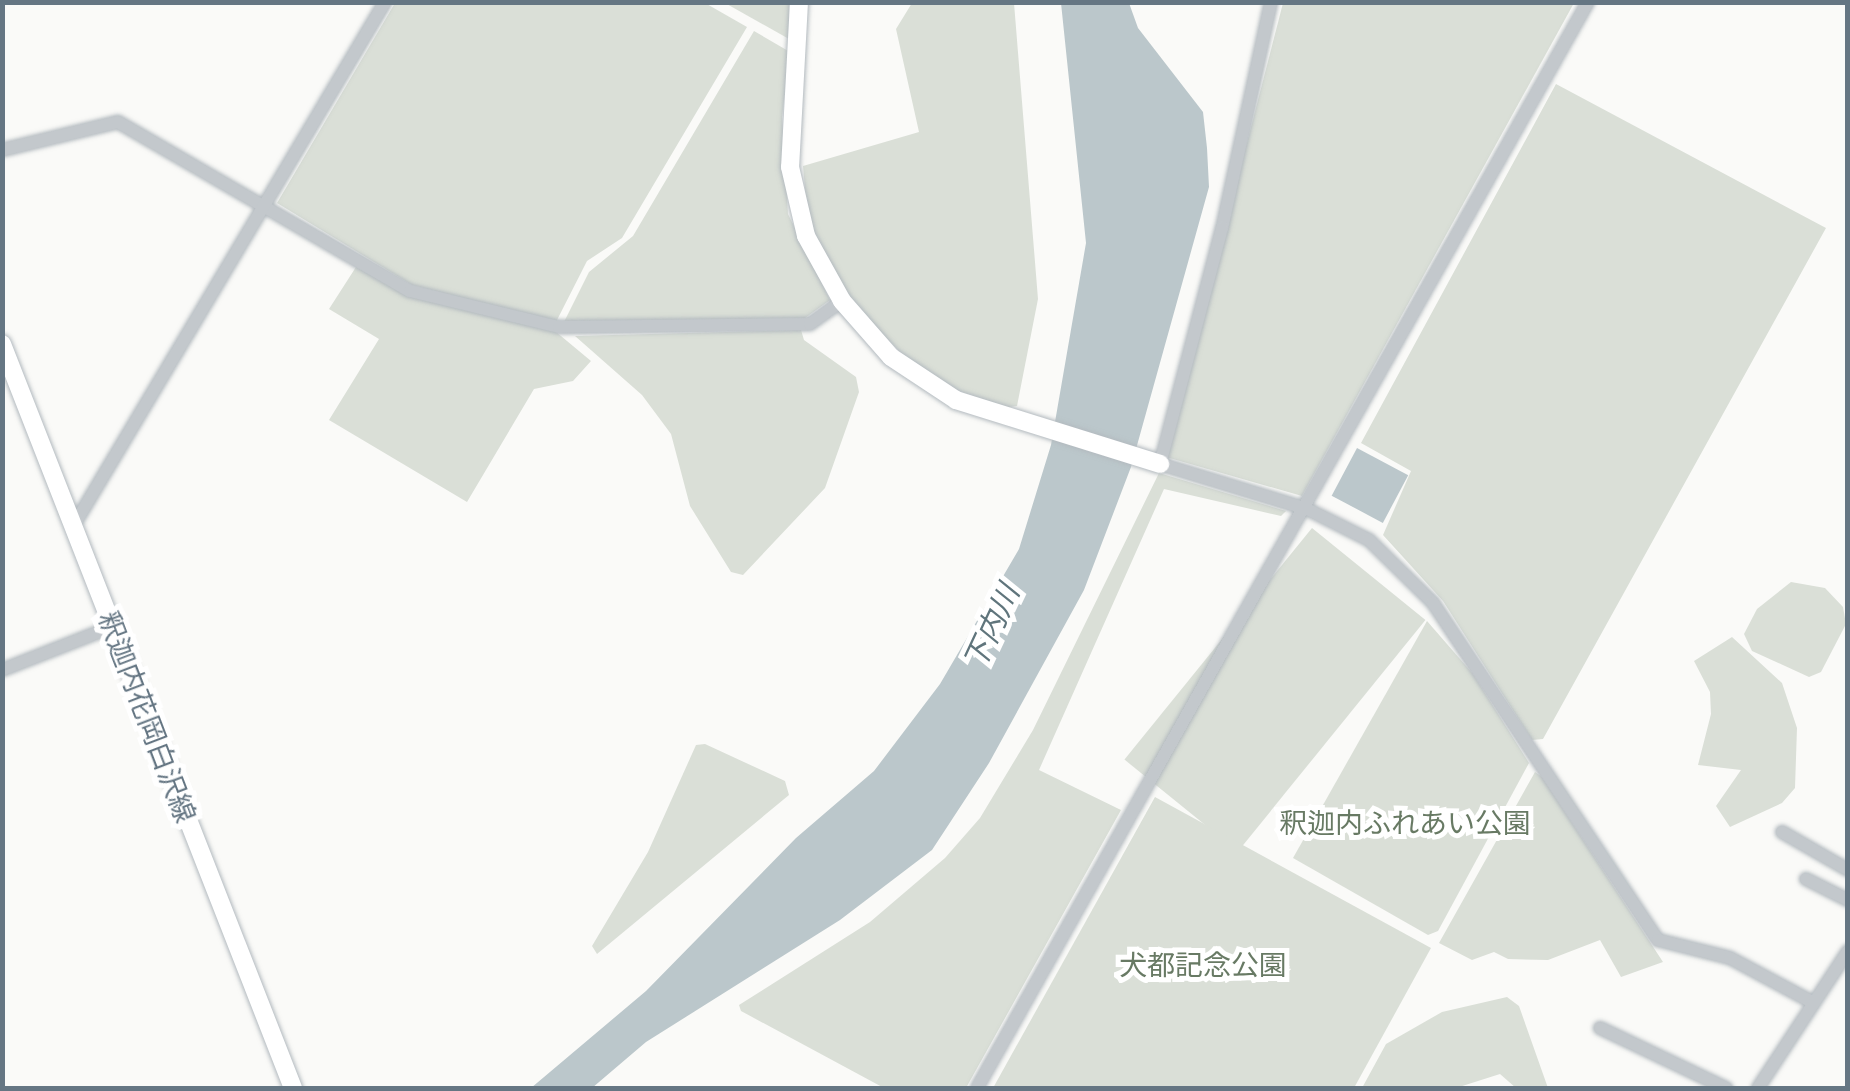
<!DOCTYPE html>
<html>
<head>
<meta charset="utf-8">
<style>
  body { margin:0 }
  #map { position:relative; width:1850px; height:1091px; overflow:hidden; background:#fafaf8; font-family:"Asap Condensed","Noto Sans JP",sans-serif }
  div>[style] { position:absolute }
  .green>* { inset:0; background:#dadfd7; transform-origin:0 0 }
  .water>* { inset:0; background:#bbc7cb; transform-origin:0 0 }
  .roads { filter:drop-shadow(0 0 2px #b3babf) drop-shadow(0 0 2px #b3babf) }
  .street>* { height:12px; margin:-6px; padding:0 6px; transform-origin:6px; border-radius:6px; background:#c3c8cc }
  .secondary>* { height:18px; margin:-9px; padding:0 9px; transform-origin:9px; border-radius:9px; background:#fff }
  span { translate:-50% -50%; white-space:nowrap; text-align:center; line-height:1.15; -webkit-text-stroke:10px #fff; paint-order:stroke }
  .street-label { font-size:28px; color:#657683 }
  .park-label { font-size:28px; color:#687a64 }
  .water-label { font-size:30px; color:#60757c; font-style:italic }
  .frame { position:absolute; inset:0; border:5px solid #657683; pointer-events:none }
</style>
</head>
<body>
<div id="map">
  <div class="green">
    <div style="clip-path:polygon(395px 3px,705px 3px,747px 27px,622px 238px,587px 261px,556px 322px,412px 285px,277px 203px)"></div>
    <div style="clip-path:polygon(725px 3px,789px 3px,789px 39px)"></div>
    <div style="clip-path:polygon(912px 3px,1014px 3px,1038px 299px,1017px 406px,1002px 408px,952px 388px,901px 353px,857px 308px,824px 256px,807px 212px,803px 166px,919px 132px,896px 29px)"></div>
    <div style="clip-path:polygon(1283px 3px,1574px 3px,1302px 496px,1166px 457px)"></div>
    <div style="clip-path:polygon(754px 31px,790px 52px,782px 117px,788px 214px,830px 300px,805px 318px,564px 322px,589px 272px,633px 236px)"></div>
    <div style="clip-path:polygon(1556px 84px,1826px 228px,1543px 739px,1532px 740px,1443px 601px,1383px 535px,1411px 471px,1361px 443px)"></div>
    <div style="clip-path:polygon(356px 267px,406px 294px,555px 331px,591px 361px,573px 381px,534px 389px,467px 502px,329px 420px,379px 339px,329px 309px)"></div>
    <div style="clip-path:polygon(801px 330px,804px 340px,856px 377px,859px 392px,825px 488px,743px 575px,731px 572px,690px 506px,671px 434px,642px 395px,575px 336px)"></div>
    <div style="clip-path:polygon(1159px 473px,1286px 511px,1281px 516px,1164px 489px,1039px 770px,1121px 810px,966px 1088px,884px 1088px,741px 1011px,739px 1005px,870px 922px,945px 858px,980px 818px,1033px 730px)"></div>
    <div style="left:1312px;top:528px;width:146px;height:298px;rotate:39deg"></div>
    <div style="clip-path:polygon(1791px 582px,1825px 588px,1843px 607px,1846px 624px,1821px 672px,1809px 677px,1752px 651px,1744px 634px,1757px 609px)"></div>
    <div style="clip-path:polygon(1427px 621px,1473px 674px,1529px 763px,1438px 931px,1428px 935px,1293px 858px)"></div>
    <div style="clip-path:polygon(1732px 637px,1782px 683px,1797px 728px,1795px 788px,1782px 803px,1730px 827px,1716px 806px,1741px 770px,1698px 765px,1711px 714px,1710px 692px,1694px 661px)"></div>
    <div style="clip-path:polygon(705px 744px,785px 781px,789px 795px,597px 954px,592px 946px,648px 852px,696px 745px)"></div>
    <div style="clip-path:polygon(1535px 772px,1542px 777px,1663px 962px,1621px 977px,1600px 940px,1548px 960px,1508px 959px,1494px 952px,1472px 960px,1439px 943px)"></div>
    <div style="clip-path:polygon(1155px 797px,1431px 948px,1354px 1088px,993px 1088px)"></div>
    <div style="clip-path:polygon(1507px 997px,1519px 1006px,1548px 1088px,1516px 1088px,1500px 1074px,1456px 1088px,1362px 1088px,1386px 1044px,1442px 1012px)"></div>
  </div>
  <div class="water">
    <div style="clip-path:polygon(1061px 3px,1129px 3px,1138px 28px,1203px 112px,1207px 148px,1209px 187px,1131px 467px,1084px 590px,989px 763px,932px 850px,840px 920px,646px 1042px,592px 1088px,531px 1088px,646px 991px,796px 838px,874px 771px,940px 684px,1019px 549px,1051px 445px,1086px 243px)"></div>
    <div style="left:1357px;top:448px;width:58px;height:54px;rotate:28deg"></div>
  </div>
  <div class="roads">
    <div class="street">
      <div style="left:1271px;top:2px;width:231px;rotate:102.2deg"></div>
      <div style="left:1222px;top:228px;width:244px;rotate:104.7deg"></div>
      <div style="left:1160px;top:464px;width:154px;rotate:17deg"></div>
      <div style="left:1307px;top:509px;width:69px;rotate:26.6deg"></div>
      <div style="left:1369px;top:540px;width:90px;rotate:44.5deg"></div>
      <div style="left:1433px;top:603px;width:405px;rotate:56.3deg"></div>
      <div style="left:1658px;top:940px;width:74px;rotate:14deg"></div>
      <div style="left:1730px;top:958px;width:95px;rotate:28.2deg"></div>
      <div style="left:2px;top:150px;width:119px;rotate:-13.6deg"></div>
      <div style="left:118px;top:122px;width:337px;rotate:30.1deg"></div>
      <div style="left:410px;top:291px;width:153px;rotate:13.6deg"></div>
      <div style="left:559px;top:327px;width:251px;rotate:-0.7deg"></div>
      <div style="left:810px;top:324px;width:39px;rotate:-36deg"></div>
      <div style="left:74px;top:525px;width:608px;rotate:-59.26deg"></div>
      <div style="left:2px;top:670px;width:118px;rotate:-21.4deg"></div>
      <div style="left:1782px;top:832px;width:76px;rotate:29.9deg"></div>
      <div style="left:1806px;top:879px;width:47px;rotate:26.6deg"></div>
      <div style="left:1600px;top:1028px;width:140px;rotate:25.5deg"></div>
      <div style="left:977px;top:1088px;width:1246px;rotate:-60.64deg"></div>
      <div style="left:1758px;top:1088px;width:164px;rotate:-56.7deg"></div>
    </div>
    <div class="secondary">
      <div style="left:799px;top:2px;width:165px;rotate:93.1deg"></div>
      <div style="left:790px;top:167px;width:71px;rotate:76.9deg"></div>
      <div style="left:806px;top:236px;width:74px;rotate:61deg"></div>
      <div style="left:842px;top:301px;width:74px;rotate:48.8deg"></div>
      <div style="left:891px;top:357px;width:78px;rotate:33.5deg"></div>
      <div style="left:956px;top:400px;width:214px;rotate:17.4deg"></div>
      <div style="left:2px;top:344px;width:799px;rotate:68.64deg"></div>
    </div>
  </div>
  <div class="street-label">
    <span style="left:147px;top:717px;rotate:69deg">釈迦内花岡白沢線</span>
  </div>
  <div class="park-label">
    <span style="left:1405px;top:823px">釈迦内ふれあい公園</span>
    <span style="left:1203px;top:965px">犬都記念公園</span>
  </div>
  <div class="water-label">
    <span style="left:991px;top:627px;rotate:-65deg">下内川</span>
  </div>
  <div class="frame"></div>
</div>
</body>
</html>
